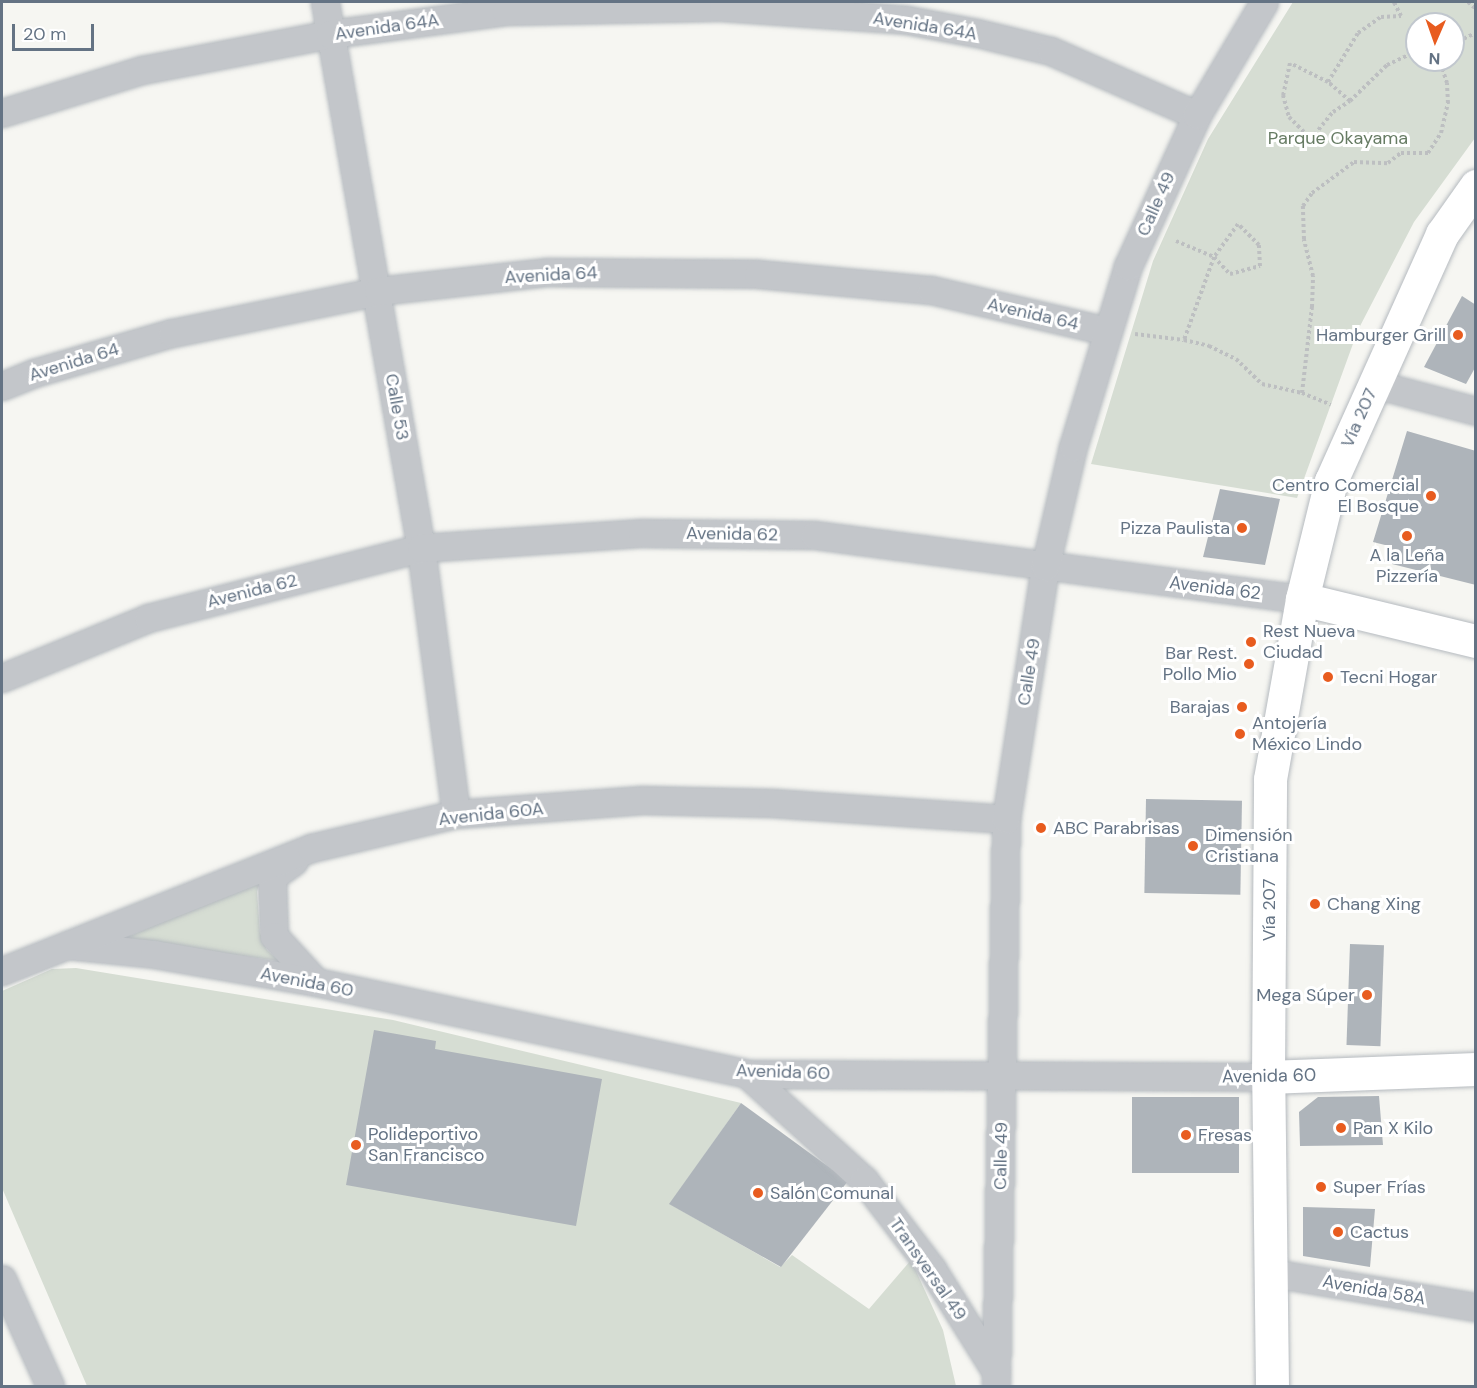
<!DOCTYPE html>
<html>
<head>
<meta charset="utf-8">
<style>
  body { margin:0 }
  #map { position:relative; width:1477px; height:1388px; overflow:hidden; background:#f6f6f2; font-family:"DM Sans",sans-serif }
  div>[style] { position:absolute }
  .green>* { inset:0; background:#d6ddd3 }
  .building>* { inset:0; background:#aeb4ba; transform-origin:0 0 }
  .path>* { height:4px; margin-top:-2px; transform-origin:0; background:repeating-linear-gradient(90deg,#bdbfc1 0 3px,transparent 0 6px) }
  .roads { filter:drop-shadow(0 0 2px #b5babf) drop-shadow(0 0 2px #b5babf) }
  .street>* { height:27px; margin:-13.5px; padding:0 13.5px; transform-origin:13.5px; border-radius:13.5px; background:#c3c6ca }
  .secondary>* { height:33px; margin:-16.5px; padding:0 16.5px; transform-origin:16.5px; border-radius:16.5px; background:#fff }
  .dots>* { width:16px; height:16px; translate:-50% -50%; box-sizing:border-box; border:3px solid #fff; border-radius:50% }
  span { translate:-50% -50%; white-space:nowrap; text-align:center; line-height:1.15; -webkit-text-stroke:6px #fff; paint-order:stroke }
  .street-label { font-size:18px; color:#647384 }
  .park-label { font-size:18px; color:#667b63 }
  .poi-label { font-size:18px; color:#647384 }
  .right { translate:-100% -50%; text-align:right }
  .left { translate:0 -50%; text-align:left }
  .frame { position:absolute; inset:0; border:3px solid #647384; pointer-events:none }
  .north { position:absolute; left:1405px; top:12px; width:60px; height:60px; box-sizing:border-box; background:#fff; border:2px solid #c1c7ce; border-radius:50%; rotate:182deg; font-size:16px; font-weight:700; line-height:24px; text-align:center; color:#647384 }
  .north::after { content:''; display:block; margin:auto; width:21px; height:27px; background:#e85c1f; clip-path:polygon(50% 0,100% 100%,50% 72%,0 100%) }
  .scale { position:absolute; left:12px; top:24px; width:82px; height:27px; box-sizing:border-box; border:3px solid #647384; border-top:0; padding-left:8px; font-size:18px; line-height:21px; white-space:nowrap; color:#647384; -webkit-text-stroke:4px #fff; paint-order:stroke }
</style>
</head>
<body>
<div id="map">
  <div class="green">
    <div style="clip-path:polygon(evenodd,1293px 2px,1475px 2px,1475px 138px,1414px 222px,1358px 330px,1297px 498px,1091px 464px,1153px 261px,1208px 139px,1293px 2px,1417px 24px,1453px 24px,1453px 60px,1417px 60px,1417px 24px)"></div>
    <div style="clip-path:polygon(260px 879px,257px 892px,260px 933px,267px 950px,279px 961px,123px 939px)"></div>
    <div style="clip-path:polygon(76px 968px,393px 1020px,741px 1103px,670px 1204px,780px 1267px,792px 1255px,869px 1309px,911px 1260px,943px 1330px,956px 1386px,87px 1386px,2px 1188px,2px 991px,52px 969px)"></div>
  </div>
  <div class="building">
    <div style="clip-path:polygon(1462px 296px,1476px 305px,1476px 366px,1466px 384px,1424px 367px)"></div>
    <div style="clip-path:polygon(1407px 431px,1476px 451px,1476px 585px,1384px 562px,1389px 546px,1373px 542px)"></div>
    <div style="clip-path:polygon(1220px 489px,1280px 499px,1265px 565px,1203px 557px)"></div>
    <div style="left:1146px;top:799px;width:96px;height:94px;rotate:1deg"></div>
    <div style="left:1350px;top:944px;width:34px;height:101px;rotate:2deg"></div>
    <div style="clip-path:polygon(374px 1030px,436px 1041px,435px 1049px,602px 1079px,576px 1226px,346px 1185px)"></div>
    <div style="clip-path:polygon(1379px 1096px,1383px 1145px,1300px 1146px,1299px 1112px,1318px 1097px)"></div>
    <div style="left:1132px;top:1097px;width:107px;height:76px"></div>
    <div style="clip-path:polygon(741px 1103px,848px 1181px,781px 1267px,669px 1204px)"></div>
    <div style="clip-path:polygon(1303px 1207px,1375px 1209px,1370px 1267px,1303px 1256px)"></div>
  </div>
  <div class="path">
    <div style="left:1468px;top:2px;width:11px;rotate:41deg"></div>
    <div style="left:1453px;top:44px;width:25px;rotate:-26deg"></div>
    <div style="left:1328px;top:82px;width:42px;rotate:-153.4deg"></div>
    <div style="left:1290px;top:63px;width:33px;rotate:102deg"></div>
    <div style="left:1283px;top:95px;width:23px;rotate:75deg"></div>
    <div style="left:1289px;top:117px;width:31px;rotate:45deg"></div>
    <div style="left:1311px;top:139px;width:35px;rotate:-51deg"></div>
    <div style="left:1333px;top:112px;width:20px;rotate:-33deg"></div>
    <div style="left:1350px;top:101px;width:52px;rotate:-44.2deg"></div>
    <div style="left:1387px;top:65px;width:33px;rotate:-25deg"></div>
    <div style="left:1350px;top:101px;width:29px;rotate:-139deg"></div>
    <div style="left:1328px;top:82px;width:57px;rotate:-58.5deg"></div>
    <div style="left:1358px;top:33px;width:28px;rotate:-35deg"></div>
    <div style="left:1381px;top:17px;width:20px;rotate:-3deg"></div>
    <div style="left:1401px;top:16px;width:16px;rotate:-117deg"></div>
    <div style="left:1176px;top:241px;width:41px;rotate:22.8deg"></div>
    <div style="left:1214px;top:257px;width:23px;rotate:47deg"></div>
    <div style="left:1230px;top:274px;width:31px;rotate:-15deg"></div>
    <div style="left:1260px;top:266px;width:21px;rotate:-93deg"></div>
    <div style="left:1259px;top:245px;width:30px;rotate:-135deg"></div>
    <div style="left:1238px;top:224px;width:41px;rotate:126deg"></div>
    <div style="left:1214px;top:257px;width:88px;rotate:109.9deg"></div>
    <div style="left:1184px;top:340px;width:26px;rotate:13deg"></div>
    <div style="left:1209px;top:346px;width:30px;rotate:26deg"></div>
    <div style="left:1236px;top:359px;width:36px;rotate:44deg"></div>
    <div style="left:1262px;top:384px;width:41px;rotate:12.7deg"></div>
    <div style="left:1302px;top:393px;width:31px;rotate:22deg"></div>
    <div style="left:1135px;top:334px;width:49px;rotate:7deg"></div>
    <div style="left:1302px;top:393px;width:87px;rotate:-83.4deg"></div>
    <div style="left:1312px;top:307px;width:31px;rotate:-88deg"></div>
    <div style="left:1313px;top:276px;width:38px;rotate:-104deg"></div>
    <div style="left:1304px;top:239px;width:33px;rotate:-92deg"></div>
    <div style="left:1303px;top:206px;width:16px;rotate:-55deg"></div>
    <div style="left:1312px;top:193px;width:52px;rotate:-36.4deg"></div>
    <div style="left:1354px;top:162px;width:34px;rotate:2deg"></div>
    <div style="left:1388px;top:163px;width:16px;rotate:-38deg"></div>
    <div style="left:1401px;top:153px;width:27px"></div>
    <div style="left:1428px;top:153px;width:24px;rotate:-57deg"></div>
    <div style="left:1441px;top:133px;width:31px;rotate:-77deg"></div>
    <div style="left:1448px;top:103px;width:20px;rotate:-93deg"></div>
    <div style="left:1447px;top:83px;width:16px;rotate:-108deg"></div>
    <div style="left:1442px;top:68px;width:8px;rotate:-76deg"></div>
  </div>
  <div class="roads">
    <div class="street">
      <div style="left:325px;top:2px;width:554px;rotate:80.03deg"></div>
      <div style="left:421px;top:548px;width:268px;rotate:82.5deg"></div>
      <div style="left:2px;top:113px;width:146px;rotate:-17.1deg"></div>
      <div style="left:142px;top:70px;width:191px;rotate:-10.8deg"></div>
      <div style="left:330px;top:34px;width:177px;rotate:-7.4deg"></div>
      <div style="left:506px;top:11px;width:217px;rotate:-1.1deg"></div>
      <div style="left:723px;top:7px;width:184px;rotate:4deg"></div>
      <div style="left:907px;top:20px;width:71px;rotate:10.5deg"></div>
      <div style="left:977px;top:33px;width:76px;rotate:13.7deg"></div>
      <div style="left:1051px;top:51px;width:159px;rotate:23.7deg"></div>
      <div style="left:1374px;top:384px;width:106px;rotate:14.8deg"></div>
      <div style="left:2px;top:386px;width:35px;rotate:-22deg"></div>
      <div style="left:34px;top:373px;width:144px;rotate:-16.2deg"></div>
      <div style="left:172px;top:333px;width:210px;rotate:-11.5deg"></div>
      <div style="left:378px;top:291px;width:171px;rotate:-6.4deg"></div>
      <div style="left:548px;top:272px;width:210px;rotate:0.5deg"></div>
      <div style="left:758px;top:274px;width:174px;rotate:5.3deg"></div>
      <div style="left:931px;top:290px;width:181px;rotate:13.1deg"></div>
      <div style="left:2px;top:678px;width:158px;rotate:-22.3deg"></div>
      <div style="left:148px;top:618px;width:282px;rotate:-14.4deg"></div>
      <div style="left:421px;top:548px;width:222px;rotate:-3.9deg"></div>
      <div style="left:642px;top:533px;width:173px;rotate:0.7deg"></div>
      <div style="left:815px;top:535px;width:491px;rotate:7.5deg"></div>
      <div style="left:294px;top:861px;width:27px;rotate:144deg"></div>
      <div style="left:272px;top:877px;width:59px;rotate:88.1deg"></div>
      <div style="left:274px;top:936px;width:62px;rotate:47.6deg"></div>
      <div style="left:67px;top:945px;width:87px;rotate:5.9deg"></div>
      <div style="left:154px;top:954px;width:164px;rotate:9.8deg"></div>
      <div style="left:316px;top:982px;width:441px;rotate:12deg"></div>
      <div style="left:747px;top:1074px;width:521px;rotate:0.33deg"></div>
      <div style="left:2px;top:971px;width:333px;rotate:-21.7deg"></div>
      <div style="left:311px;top:848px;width:149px;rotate:-13.2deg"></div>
      <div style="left:456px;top:814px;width:187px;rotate:-4.3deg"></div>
      <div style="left:642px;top:800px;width:130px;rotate:1.3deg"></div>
      <div style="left:772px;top:803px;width:235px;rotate:3.9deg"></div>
      <div style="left:747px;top:1074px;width:158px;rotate:42.2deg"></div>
      <div style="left:864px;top:1180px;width:112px;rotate:52.6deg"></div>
      <div style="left:932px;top:1269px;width:121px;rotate:58.1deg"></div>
      <div style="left:1272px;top:1273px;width:207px;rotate:9.5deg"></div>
      <div style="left:2px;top:1279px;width:117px;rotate:65.8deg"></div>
      <div style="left:996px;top:1386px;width:567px;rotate:-88.99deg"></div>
      <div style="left:1006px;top:819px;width:255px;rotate:-81.2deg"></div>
      <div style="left:1045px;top:567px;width:123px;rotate:-76.9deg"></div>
      <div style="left:1073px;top:447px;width:189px;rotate:-73.1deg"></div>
      <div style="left:1128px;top:266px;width:166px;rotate:-65.4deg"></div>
      <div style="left:1197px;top:115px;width:131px;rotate:-59.3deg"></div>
    </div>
    <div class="secondary">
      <div style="left:1302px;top:599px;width:179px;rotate:13.6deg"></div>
      <div style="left:1268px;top:1077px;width:208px;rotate:-2.2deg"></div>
      <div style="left:1272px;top:1386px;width:309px;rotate:-90.7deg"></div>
      <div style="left:1268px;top:1077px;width:298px;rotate:-89.6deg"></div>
      <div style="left:1270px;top:779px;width:183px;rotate:-79.9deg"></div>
      <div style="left:1302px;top:599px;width:122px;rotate:-76.2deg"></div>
      <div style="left:1331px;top:481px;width:271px;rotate:-65.8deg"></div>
      <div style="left:1442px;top:234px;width:59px;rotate:-54.7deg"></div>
    </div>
  </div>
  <div class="dots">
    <div style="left:1458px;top:335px;background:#e85c1f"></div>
    <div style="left:1431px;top:496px;background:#e85c1f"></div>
    <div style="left:1242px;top:528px;background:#e85c1f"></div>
    <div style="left:1407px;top:536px;background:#e85c1f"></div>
    <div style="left:1251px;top:642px;background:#e85c1f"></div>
    <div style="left:1249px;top:664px;background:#e85c1f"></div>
    <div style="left:1328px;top:677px;background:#e85c1f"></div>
    <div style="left:1242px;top:707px;background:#e85c1f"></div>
    <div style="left:1240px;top:734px;background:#e85c1f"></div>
    <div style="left:1041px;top:828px;background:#e85c1f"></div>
    <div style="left:1193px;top:846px;background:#e85c1f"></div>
    <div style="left:1315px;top:904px;background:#e85c1f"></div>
    <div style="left:1367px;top:995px;background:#e85c1f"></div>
    <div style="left:1341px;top:1128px;background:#e85c1f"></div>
    <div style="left:1186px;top:1135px;background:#e85c1f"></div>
    <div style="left:356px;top:1145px;background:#e85c1f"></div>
    <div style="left:1321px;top:1187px;background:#e85c1f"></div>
    <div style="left:758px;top:1193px;background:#e85c1f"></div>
    <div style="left:1338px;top:1232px;background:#e85c1f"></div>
  </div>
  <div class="street-label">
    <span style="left:925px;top:26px;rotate:9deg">Avenida 64A</span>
    <span style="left:387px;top:27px;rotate:-8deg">Avenida 64A</span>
    <span style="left:1156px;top:204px;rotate:-66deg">Calle 49</span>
    <span style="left:551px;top:275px;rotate:-3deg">Avenida 64</span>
    <span style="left:1033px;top:314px;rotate:13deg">Avenida 64</span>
    <span style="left:74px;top:362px;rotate:-17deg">Avenida 64</span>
    <span style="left:397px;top:407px;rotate:80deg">Calle 53</span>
    <span style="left:1359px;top:418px;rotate:-66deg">Vía 207</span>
    <span style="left:732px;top:534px;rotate:1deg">Avenida 62</span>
    <span style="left:1215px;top:588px;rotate:7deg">Avenida 62</span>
    <span style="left:252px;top:591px;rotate:-14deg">Avenida 62</span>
    <span style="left:1029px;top:672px;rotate:-81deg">Calle 49</span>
    <span style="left:491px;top:814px;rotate:-6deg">Avenida 60A</span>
    <span style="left:1269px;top:910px;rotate:-90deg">Vía 207</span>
    <span style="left:307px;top:982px;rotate:11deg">Avenida 60</span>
    <span style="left:783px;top:1072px;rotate:2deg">Avenida 60</span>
    <span style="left:1269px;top:1076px;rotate:-1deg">Avenida 60</span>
    <span style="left:1001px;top:1156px;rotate:-89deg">Calle 49</span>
    <span style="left:928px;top:1269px;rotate:55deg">Transversal 49</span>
    <span style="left:1374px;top:1290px;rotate:10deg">Avenida 58A</span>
  </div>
  <div class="park-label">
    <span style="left:1338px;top:138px">Parque Okayama</span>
  </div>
  <div class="poi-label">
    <span class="right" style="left:1446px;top:335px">Hamburger Grill</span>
    <span class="right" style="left:1419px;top:496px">Centro Comercial<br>El Bosque</span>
    <span class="right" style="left:1230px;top:528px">Pizza Paulista</span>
    <span style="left:1407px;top:566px">A la Leña<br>Pizzería</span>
    <span class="left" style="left:1263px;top:642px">Rest Nueva<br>Ciudad</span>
    <span class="right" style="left:1237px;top:664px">Bar Rest.<br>Pollo Mio</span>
    <span class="left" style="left:1340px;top:677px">Tecni Hogar</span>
    <span class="right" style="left:1230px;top:707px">Barajas</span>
    <span class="left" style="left:1252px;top:734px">Antojería<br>México Lindo</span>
    <span class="left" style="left:1053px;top:828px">ABC Parabrisas</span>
    <span class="left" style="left:1205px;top:846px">Dimensión<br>Cristiana</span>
    <span class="left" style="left:1327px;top:904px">Chang Xing</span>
    <span class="right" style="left:1355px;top:995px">Mega Súper</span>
    <span class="left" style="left:1353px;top:1128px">Pan X Kilo</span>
    <span class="left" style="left:368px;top:1145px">Polideportivo<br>San Francisco</span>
    <span class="left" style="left:1198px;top:1135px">Fresas</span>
    <span class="left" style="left:1333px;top:1187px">Super Frías</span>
    <span class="left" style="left:770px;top:1193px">Salón Comunal</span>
    <span class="left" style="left:1350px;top:1232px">Cactus</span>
  </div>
  <div class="frame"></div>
  <div class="north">N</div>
  <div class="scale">20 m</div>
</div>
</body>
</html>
